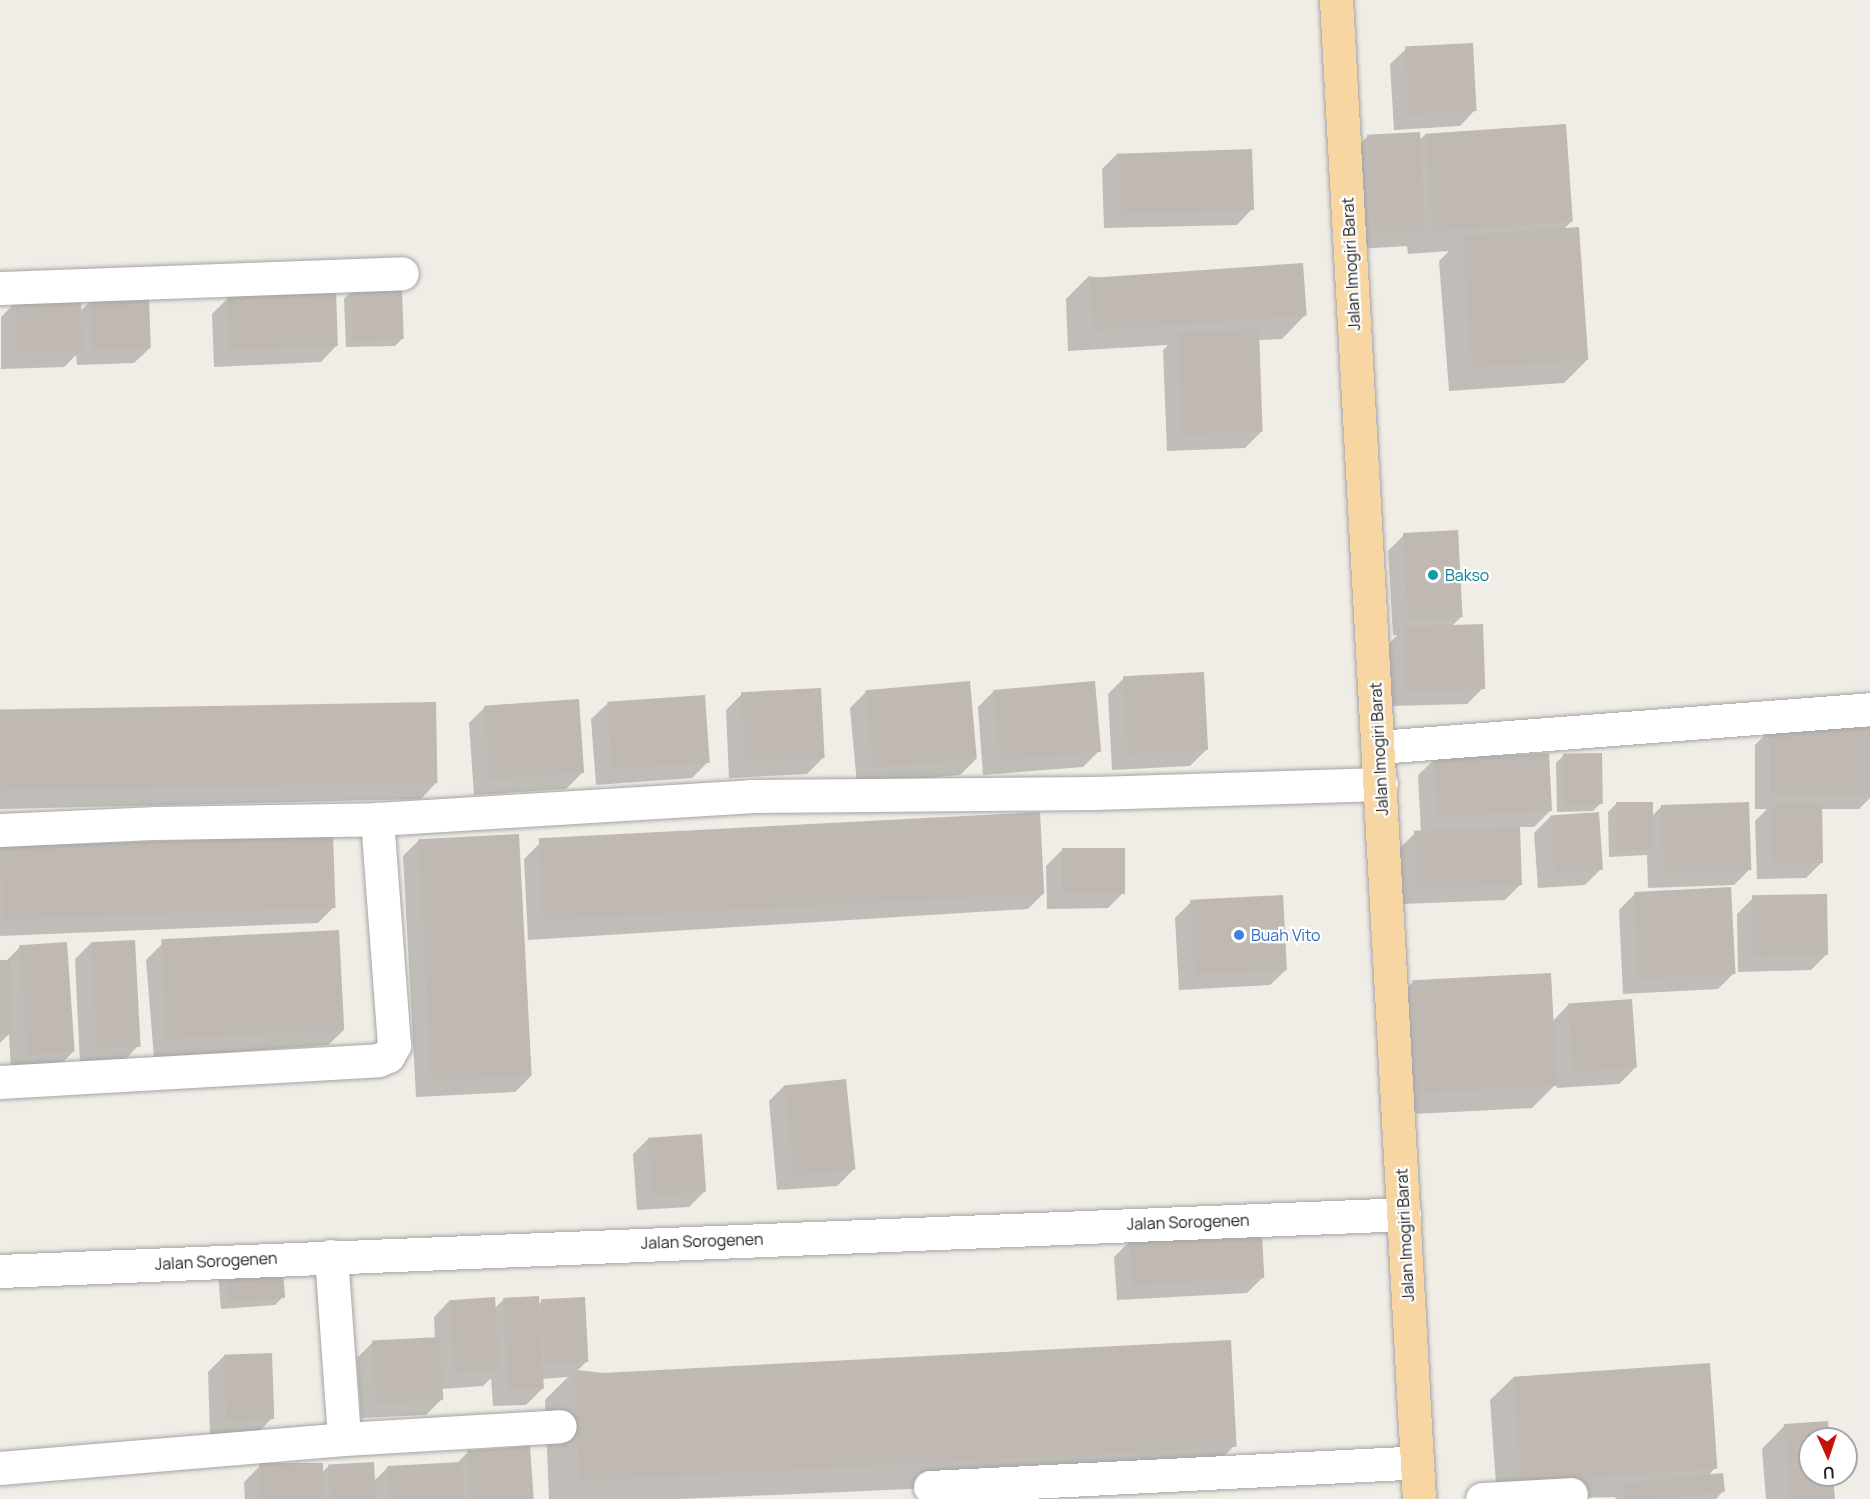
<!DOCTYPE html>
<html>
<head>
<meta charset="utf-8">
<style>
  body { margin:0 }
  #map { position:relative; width:1870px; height:1499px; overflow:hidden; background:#f0ede6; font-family:Manrope,sans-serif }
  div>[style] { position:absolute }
  .shadow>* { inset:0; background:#0003 }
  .building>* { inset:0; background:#c0b9b3; transform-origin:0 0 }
  .roads { filter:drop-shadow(0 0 2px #a4a4a4) drop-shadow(0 0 2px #a4a4a4) }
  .minor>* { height:33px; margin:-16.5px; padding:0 16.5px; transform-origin:16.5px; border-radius:16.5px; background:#fff }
  .major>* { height:33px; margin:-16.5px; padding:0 16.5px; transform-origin:16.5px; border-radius:16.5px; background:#f7d6a4 }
  .dots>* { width:16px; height:16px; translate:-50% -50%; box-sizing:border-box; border:3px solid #fff; border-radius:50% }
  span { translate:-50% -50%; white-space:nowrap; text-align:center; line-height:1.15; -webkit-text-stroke:4.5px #fff; paint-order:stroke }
  .street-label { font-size:16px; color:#202020 }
  .culture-label { font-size:16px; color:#0d838f }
  .left { translate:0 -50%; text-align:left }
  .shop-label { font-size:16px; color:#366cbe }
  .north { position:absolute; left:1798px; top:1427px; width:60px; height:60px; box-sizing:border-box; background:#fff; border:2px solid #a6a6a6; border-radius:50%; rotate:177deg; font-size:16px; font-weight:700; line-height:24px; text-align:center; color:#202020 }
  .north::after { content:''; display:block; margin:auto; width:21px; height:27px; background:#c5110a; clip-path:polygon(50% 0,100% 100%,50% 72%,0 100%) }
</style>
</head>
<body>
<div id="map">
  <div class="shadow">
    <div style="clip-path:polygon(1406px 49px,1475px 110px,1460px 126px,1394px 130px,1390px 64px)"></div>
    <div style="clip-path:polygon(1425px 135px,1571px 222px,1563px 230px,1588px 359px,1564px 383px,1449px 391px,1439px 261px,1449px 251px,1408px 254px,1407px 246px,1357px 249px,1352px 152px,1368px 136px,1419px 140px)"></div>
    <div style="clip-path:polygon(1118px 153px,1252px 209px,1237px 225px,1104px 228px,1102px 169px)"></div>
    <div style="clip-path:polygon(1089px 276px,1305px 315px,1282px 339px,1258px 340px,1261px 432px,1245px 448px,1167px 451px,1163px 350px,1168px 345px,1068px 351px,1066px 299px)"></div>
    <div style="clip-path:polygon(352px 291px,403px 338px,395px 346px,346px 347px,344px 299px)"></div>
    <div style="clip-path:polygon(228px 298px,336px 346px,321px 362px,214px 367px,212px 314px)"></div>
    <div style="clip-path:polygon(17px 301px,79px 312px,91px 301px,150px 348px,134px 363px,77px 365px,76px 355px,64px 367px,1px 369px,1px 317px)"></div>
    <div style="clip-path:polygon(1404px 535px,1461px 617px,1452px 626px,1483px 688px,1467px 704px,1391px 706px,1389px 644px,1397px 635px,1393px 635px,1388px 551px)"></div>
    <div style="clip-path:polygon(1124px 678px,1206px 750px,1190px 766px,1112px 770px,1108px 694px)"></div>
    <div style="clip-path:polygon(994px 691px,1099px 751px,1083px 767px,983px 775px,978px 707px)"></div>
    <div style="clip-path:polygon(866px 692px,976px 759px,960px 775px,857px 784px,850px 708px)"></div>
    <div style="clip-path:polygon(742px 694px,823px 758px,807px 774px,729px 778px,726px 710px)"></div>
    <div style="clip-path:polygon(607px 704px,708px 762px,692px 778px,596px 785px,591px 719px)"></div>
    <div style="clip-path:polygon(485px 707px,582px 773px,566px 789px,474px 795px,469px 723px)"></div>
    <div style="clip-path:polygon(0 715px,436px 783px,421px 799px,0 809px)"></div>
    <div style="clip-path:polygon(1870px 728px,1870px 798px,1859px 809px,1820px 809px,1822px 862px,1806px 878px,1757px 879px,1755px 821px,1767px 809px,1755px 809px,1755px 745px,1771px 729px)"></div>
    <div style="clip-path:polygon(1564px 755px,1601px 803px,1593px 811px,1557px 812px,1556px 763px)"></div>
    <div style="clip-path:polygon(1434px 760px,1550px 811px,1534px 827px,1519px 827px,1521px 884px,1505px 900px,1402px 904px,1399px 849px,1415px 833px,1421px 833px,1418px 775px)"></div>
    <div style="clip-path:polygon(1616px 804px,1652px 816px,1662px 806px,1750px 869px,1734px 885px,1648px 888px,1647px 855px,1609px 857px,1608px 812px)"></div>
    <div style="clip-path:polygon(1550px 817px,1601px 869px,1585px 885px,1538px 888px,1534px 833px)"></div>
    <div style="clip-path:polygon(419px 840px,531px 1076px,515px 1092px,416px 1097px,403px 856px)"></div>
    <div style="clip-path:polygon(540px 843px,1044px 893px,1028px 909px,528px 940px,524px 859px)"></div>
    <div style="clip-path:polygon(0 850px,334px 907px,318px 923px,0 936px)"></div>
    <div style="clip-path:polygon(1062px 850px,1124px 892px,1108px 908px,1047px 909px,1046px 866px)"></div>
    <div style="clip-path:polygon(1635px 894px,1734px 973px,1718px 989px,1623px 994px,1619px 910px)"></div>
    <div style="clip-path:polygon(1753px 898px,1827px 954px,1811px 970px,1738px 972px,1737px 914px)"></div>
    <div style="clip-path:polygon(1191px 902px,1286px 970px,1270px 985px,1179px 990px,1175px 918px)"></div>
    <div style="clip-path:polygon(91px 943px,138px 1046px,123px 1062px,80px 1064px,75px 959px)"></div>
    <div style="clip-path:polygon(162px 944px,344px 1030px,328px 1045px,154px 1058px,146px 960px)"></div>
    <div style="clip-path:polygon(20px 947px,74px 1051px,58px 1067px,11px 1070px,9px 1034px,0 1043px,0 961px,6px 961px)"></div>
    <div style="clip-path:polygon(1413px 982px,1552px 1022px,1568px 1005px,1635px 1068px,1619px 1084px,1557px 1088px,1556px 1084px,1532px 1108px,1395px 1115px,1389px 1006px)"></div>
    <div style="clip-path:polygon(785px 1085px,853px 1170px,837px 1186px,777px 1190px,769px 1101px)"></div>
    <div style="clip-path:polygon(649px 1138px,705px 1191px,689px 1207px,637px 1210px,633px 1154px)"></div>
    <div style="clip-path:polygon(1130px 1241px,1263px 1277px,1247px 1293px,1117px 1300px,1114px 1257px)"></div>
    <div style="clip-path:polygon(218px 1275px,283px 1297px,275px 1305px,221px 1309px)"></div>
    <div style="clip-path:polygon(504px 1299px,538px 1305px,542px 1301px,587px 1361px,578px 1370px,1234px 1446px,1205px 1476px,680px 1499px,549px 1499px,545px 1400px,568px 1377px,542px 1379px,542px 1389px,526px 1405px,493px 1406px,491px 1378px,483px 1386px,441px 1389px,442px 1399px,426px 1415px,361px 1418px,357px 1358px,373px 1342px,435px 1339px,434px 1317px,449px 1301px,494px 1309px)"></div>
    <div style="clip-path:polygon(224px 1356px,272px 1418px,257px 1434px,210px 1436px,208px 1372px)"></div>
    <div style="clip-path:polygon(1514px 1377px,1715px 1468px,1709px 1475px,1723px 1491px,1716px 1499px,1616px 1499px,1615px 1497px,1497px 1499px,1490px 1400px)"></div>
    <div style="clip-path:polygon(1785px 1425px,1828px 1439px,1810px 1439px,1810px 1475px,1832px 1475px,1834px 1499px,1766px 1499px,1762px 1449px)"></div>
    <div style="clip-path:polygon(467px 1453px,532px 1499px,245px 1499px,244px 1482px,260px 1466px,321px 1473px,329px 1466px,374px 1481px,388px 1467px,456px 1464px)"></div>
  </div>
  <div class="building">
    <div style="left:1473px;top:43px;width:68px;height:68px;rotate:87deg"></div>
    <div style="left:1566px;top:124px;width:98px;height:141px;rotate:86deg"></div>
    <div style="left:1420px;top:132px;width:99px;height:53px;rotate:87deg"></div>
    <div style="left:1252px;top:149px;width:61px;height:134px;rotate:88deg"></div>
    <div style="left:1579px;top:227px;width:133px;height:117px;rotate:86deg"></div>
    <div style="left:1303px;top:263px;width:53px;height:214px;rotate:86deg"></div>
    <div style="left:402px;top:289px;width:50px;height:51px;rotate:88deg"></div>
    <div style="left:336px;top:291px;width:55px;height:109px;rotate:88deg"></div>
    <div style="left:149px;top:297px;width:51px;height:59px;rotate:88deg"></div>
    <div style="left:81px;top:299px;width:53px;height:65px;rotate:89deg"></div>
    <div style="left:1259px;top:329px;width:103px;height:81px;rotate:88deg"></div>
    <div style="left:1458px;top:530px;width:87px;height:55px;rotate:87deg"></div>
    <div style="left:1483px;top:624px;width:65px;height:79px;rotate:88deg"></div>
    <div style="left:1204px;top:672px;width:78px;height:81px;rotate:87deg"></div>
    <div style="left:970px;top:681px;width:78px;height:105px;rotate:85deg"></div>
    <div style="left:1095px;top:681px;width:71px;height:102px;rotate:85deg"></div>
    <div style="left:821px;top:688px;width:70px;height:80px;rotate:87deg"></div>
    <div style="left:705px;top:695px;width:68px;height:98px;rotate:86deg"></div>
    <div style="left:579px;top:699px;width:74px;height:95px;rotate:86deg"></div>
    <div style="left:436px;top:702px;width:81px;height:436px;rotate:89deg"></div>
    <div style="left:1770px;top:727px;width:100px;height:67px"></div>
    <div style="left:1549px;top:753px;width:58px;height:115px;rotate:87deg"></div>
    <div style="left:1602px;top:753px;width:51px;height:39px;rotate:89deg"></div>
    <div style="left:1616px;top:802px;width:37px;height:48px"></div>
    <div style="left:1749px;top:802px;width:68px;height:88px;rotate:88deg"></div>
    <div style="left:1822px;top:803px;width:60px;height:51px;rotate:89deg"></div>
    <div style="left:1040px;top:812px;width:82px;height:502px;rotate:87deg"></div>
    <div style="left:1599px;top:812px;width:58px;height:49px;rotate:86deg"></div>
    <div style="left:1520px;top:827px;width:58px;height:106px;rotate:88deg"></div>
    <div style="left:519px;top:834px;width:242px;height:101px;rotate:87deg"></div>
    <div style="left:333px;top:835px;width:73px;height:333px;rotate:88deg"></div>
    <div style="left:1062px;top:848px;width:63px;height:46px"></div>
    <div style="left:1731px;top:887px;width:87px;height:97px;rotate:87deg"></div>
    <div style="left:1827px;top:894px;width:61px;height:75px;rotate:89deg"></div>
    <div style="left:1283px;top:895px;width:75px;height:93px;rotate:87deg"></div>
    <div style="left:339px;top:930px;width:100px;height:178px;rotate:87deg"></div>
    <div style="left:135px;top:940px;width:107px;height:44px;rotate:87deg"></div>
    <div style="left:67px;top:942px;width:110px;height:48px;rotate:86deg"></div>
    <div style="clip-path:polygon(0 960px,10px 960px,12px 1033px,0 1033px)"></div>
    <div style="left:1551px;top:973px;width:113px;height:139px;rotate:87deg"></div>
    <div style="left:1632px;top:999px;width:69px;height:64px;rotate:86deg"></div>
    <div style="left:846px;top:1079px;width:91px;height:62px;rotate:84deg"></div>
    <div style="left:702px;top:1134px;width:58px;height:54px;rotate:86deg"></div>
    <div style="left:1262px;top:1233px;width:45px;height:133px;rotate:87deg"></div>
    <div style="left:282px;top:1261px;width:37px;height:57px;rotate:85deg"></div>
    <div style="left:539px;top:1296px;width:93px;height:36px;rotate:87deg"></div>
    <div style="left:495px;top:1297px;width:73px;height:46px;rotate:86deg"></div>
    <div style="left:585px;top:1297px;width:65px;height:44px;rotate:87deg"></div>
    <div style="left:440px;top:1337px;width:63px;height:68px;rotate:87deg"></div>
    <div style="left:1231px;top:1340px;width:107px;height:658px;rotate:87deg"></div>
    <div style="left:272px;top:1353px;width:66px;height:48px;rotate:88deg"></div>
    <div style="left:1710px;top:1363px;width:106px;height:197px;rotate:86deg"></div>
    <div style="clip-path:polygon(1828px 1421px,1830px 1439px,1810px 1439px,1810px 1475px,1833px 1475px,1835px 1499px,1791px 1499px,1784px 1424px)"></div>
    <div style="left:530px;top:1446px;width:53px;height:63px;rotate:86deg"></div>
    <div style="left:374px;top:1462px;width:37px;height:46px;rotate:87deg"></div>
    <div style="left:462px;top:1462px;width:37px;height:75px;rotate:87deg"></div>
    <div style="left:323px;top:1463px;width:36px;height:64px;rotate:90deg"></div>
    <div style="left:1723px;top:1473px;width:19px;height:101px;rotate:84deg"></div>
  </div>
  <div class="roads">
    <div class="minor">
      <div style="left:0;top:288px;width:402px;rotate:-2.1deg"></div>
      <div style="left:1379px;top:747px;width:492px;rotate:-4.4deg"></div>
      <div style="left:0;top:830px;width:157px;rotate:-2.6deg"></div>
      <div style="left:157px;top:823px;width:220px;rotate:-1deg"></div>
      <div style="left:377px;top:819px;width:374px;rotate:-3.5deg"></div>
      <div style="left:750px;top:796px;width:345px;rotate:-0.5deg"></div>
      <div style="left:1095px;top:793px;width:286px;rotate:-1.8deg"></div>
      <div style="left:0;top:1082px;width:379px;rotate:-3.3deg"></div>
      <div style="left:378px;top:1060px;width:11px;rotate:-22deg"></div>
      <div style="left:388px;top:1056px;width:13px;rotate:-61deg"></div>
      <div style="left:394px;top:1045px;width:227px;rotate:-94.3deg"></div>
      <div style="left:331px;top:1256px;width:183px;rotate:85.9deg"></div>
      <div style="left:344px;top:1439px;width:216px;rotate:-3.4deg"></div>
      <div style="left:0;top:1271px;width:1405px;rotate:-2.32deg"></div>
      <div style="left:0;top:1468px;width:345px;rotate:-4.8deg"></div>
      <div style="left:930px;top:1487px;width:488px;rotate:-2.9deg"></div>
      <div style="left:1482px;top:1499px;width:89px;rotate:-3.2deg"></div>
    </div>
    <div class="major">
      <div style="left:1336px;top:0;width:1501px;rotate:86.83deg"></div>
    </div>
  </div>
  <div class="dots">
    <div style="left:1433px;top:575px;background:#0f9aa8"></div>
    <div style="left:1239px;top:935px;background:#3f7fe0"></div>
  </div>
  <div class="street-label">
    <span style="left:1351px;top:264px;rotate:-93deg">Jalan Imogiri Barat</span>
    <span style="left:1379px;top:749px;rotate:-93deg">Jalan Imogiri Barat</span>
    <span style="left:1188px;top:1222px;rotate:-2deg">Jalan Sorogenen</span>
    <span style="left:1405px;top:1235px;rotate:-93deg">Jalan Imogiri Barat</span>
    <span style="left:702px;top:1241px;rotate:-2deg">Jalan Sorogenen</span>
    <span style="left:216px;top:1261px;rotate:-3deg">Jalan Sorogenen</span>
  </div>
  <div class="culture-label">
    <span class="left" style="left:1445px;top:575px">Bakso</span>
  </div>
  <div class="shop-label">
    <span class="left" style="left:1251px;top:935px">Buah Vito</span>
  </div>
  <div class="north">U</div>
</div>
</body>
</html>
